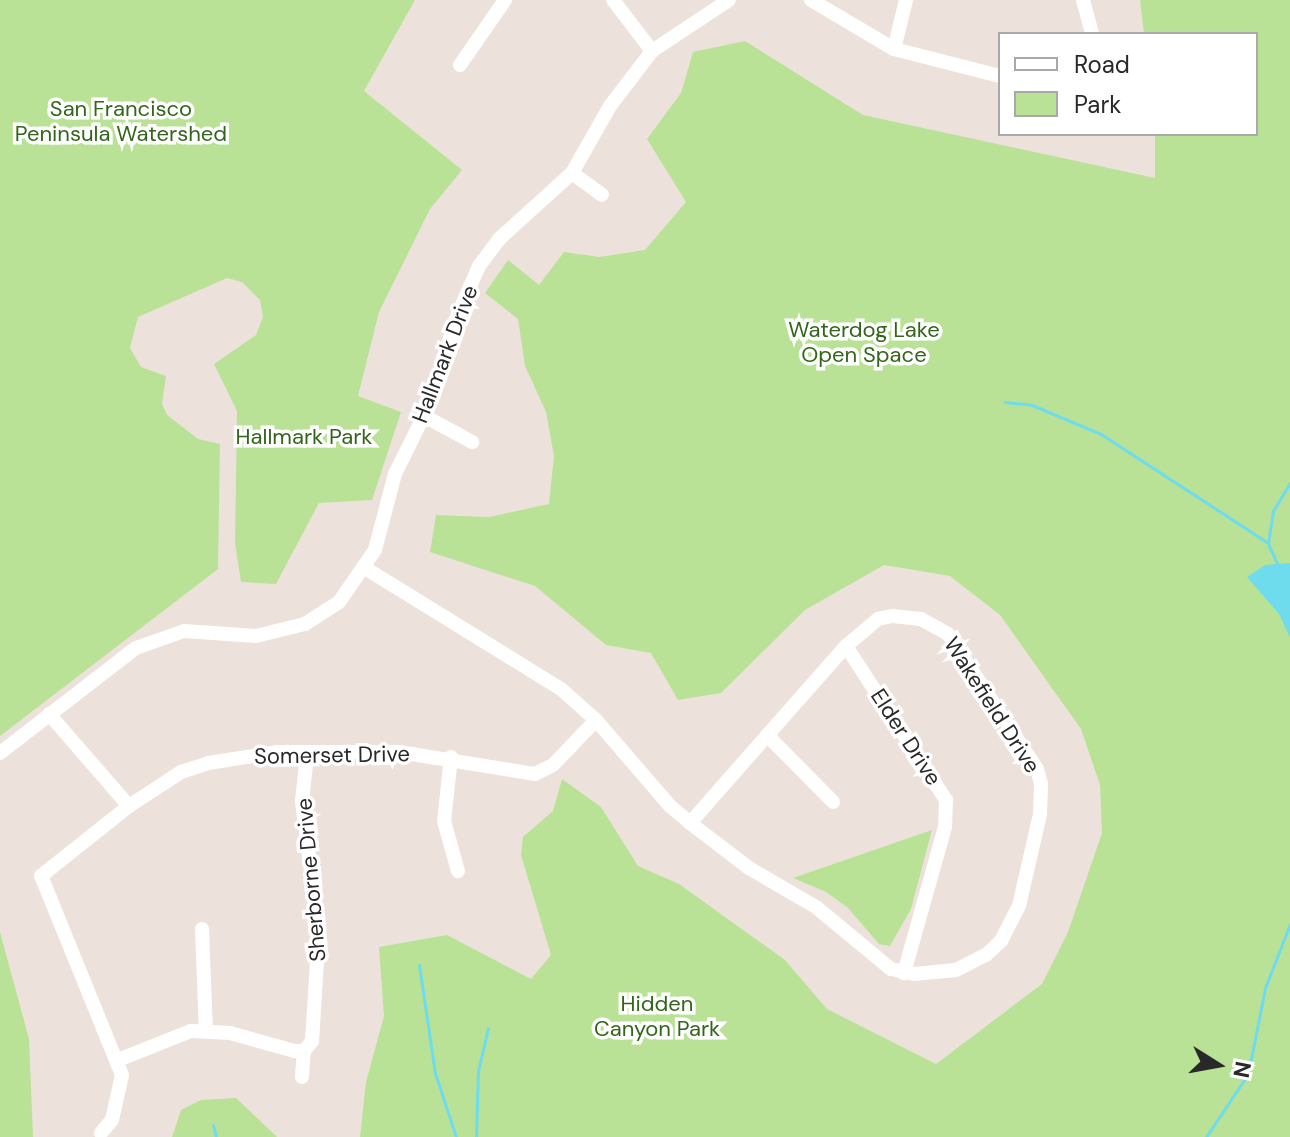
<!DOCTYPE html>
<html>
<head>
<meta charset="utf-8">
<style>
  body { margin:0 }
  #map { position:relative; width:1290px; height:1137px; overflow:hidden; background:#ece2db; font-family:"DM Sans",sans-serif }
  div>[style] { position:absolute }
  .green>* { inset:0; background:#bae297 }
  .water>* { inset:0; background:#6edced }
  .stream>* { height:3px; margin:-1.5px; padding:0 1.5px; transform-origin:1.5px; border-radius:1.5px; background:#6edced }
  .minor>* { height:14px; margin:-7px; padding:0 7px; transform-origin:7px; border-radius:7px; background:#fff }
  span { translate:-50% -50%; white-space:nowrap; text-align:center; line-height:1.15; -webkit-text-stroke:7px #fff; paint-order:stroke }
  .park-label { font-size:22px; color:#33651a }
  .street-label { font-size:22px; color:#292929 }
  .legend { position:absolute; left:998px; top:32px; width:260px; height:104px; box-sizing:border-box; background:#fff; border:2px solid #a9a9a9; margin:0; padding:10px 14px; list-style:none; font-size:24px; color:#292929 }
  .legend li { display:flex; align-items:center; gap:16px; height:40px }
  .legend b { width:40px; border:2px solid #a9a9a9 }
  .north { position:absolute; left:1178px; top:1025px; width:80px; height:80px; -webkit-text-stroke:6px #fff; paint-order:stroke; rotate:101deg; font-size:22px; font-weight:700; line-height:32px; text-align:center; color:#292929 }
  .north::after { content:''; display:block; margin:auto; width:28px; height:36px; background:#292929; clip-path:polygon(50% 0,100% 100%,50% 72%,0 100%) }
</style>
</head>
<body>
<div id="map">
  <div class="green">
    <div style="clip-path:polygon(0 0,415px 0,364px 91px,462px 170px,430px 209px,379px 312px,358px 396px,401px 412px,372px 500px,319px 503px,276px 584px,241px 582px,235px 543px,237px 411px,214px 364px,256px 335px,263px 317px,260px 300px,242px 282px,227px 278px,138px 317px,130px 348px,141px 367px,166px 376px,162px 404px,167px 415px,198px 439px,220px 444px,218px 569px,0 736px)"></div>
    <div style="clip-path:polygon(1140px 0,1290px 0,1290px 1137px,360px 1137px,366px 1082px,384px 1016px,379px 947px,447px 935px,531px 979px,551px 955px,521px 855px,523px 837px,553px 811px,562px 779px,601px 807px,638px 866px,679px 884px,785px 960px,827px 1009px,936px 1064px,1042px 984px,1068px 932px,1102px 833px,1100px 785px,1081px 729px,1000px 615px,950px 576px,884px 565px,805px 610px,721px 693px,678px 700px,651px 653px,606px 645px,535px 586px,430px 552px,436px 515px,489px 517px,549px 504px,554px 456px,546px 412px,525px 366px,518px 319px,485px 293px,508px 260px,539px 285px,564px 252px,599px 257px,645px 250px,686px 202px,647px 139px,681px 93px,693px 52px,745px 41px,863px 115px,1155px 178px,1155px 134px,1256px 134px,1256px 34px,1144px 34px)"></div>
    <div style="clip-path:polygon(932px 830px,911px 909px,890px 946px,879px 944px,848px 908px,826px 892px,793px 878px)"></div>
    <div style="clip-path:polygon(0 932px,29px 1039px,33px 1137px,0 1137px)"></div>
    <div style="clip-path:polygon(236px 1098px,277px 1137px,172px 1137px,181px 1110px,201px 1100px)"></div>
  </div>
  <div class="water">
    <div style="clip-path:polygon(1290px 563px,1290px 638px,1279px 614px,1247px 577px,1265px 565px)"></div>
  </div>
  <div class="stream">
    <div style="left:1005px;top:402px;width:27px;rotate:6deg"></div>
    <div style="left:1032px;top:405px;width:75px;rotate:22.8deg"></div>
    <div style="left:1101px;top:434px;width:199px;rotate:33.1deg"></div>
    <div style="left:1279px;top:568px;width:27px;rotate:-114deg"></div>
    <div style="left:1268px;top:543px;width:32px;rotate:-81deg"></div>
    <div style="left:1273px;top:511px;width:33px;rotate:-59deg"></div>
    <div style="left:419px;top:965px;width:109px;rotate:81.6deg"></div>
    <div style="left:435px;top:1073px;width:67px;rotate:71.8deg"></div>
    <div style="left:213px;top:1125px;width:12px;rotate:76deg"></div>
    <div style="left:476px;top:1137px;width:66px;rotate:-88.3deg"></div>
    <div style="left:478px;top:1071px;width:44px;rotate:-76.9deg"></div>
    <div style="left:1206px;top:1137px;width:76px;rotate:-56.3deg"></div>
    <div style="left:1248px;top:1074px;width:88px;rotate:-78.8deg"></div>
    <div style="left:1265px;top:988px;width:69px;rotate:-68.7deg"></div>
  </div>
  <div class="minor">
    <div style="left:613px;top:0;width:64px;rotate:52.6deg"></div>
    <div style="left:811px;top:0;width:96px;rotate:30.6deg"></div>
    <div style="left:894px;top:49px;width:109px;rotate:14.3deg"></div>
    <div style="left:1083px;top:0;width:35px;rotate:75deg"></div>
    <div style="left:894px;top:49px;width:50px;rotate:-76.2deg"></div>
    <div style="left:460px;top:65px;width:79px;rotate:-55.3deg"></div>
    <div style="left:572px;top:173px;width:37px;rotate:36deg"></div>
    <div style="left:424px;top:416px;width:55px;rotate:28.4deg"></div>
    <div style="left:365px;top:568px;width:230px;rotate:31.7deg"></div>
    <div style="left:561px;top:689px;width:47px;rotate:41.5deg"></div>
    <div style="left:596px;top:720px;width:113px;rotate:49.3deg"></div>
    <div style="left:670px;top:806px;width:26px;rotate:40deg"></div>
    <div style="left:690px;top:823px;width:74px;rotate:37.3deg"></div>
    <div style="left:749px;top:868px;width:78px;rotate:30.2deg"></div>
    <div style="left:816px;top:907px;width:97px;rotate:39.6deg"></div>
    <div style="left:891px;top:969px;width:24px;rotate:12deg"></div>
    <div style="left:914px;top:974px;width:42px;rotate:-5.4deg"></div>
    <div style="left:956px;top:970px;width:34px;rotate:-27deg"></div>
    <div style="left:986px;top:955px;width:21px;rotate:-43deg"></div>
    <div style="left:1001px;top:941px;width:39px;rotate:-63deg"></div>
    <div style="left:1019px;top:906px;width:94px;rotate:-77.1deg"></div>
    <div style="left:1040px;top:814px;width:30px;rotate:-88deg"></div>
    <div style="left:1041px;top:784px;width:16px;rotate:-105deg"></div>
    <div style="left:1037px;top:769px;width:162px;rotate:-123.4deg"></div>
    <div style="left:948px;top:634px;width:31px;rotate:-151deg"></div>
    <div style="left:921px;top:619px;width:29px;rotate:-174deg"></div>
    <div style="left:892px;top:616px;width:14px;rotate:168deg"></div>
    <div style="left:878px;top:619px;width:42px;rotate:139.8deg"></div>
    <div style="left:846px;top:646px;width:236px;rotate:131.4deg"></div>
    <div style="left:846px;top:646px;width:184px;rotate:57deg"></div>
    <div style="left:946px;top:800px;width:27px;rotate:92deg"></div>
    <div style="left:945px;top:827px;width:152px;rotate:105.7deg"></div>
    <div style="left:49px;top:714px;width:122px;rotate:49deg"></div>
    <div style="left:767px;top:735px;width:94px;rotate:45.4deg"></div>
    <div style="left:0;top:753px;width:172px;rotate:-37.7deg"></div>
    <div style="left:136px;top:648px;width:51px;rotate:-19.5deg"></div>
    <div style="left:184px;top:631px;width:72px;rotate:4deg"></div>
    <div style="left:256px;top:636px;width:50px;rotate:-13.8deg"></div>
    <div style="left:305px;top:624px;width:40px;rotate:-32.9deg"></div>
    <div style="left:339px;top:602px;width:63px;rotate:-55.3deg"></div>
    <div style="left:375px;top:550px;width:79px;rotate:-75.3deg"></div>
    <div style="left:395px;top:474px;width:88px;rotate:-63.7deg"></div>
    <div style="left:434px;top:395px;width:77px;rotate:-74.2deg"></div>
    <div style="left:455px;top:321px;width:60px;rotate:-66.4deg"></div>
    <div style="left:479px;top:266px;width:34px;rotate:-53deg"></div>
    <div style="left:499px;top:239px;width:98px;rotate:-42.1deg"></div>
    <div style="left:572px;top:173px;width:77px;rotate:-60.4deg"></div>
    <div style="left:610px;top:106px;width:69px;rotate:-52.6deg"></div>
    <div style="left:652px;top:51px;width:92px;rotate:-33.5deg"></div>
    <div style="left:451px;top:757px;width:64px;rotate:96.2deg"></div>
    <div style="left:444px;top:821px;width:52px;rotate:74.4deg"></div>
    <div style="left:202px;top:929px;width:102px;rotate:87.8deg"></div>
    <div style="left:118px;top:1060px;width:79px;rotate:-21.7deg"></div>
    <div style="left:191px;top:1031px;width:39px;rotate:3deg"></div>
    <div style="left:230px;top:1033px;width:67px;rotate:15.5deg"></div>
    <div style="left:295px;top:1051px;width:9px"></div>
    <div style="left:304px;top:1051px;width:13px;rotate:-51deg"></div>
    <div style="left:312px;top:1041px;width:110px;rotate:-86.4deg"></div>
    <div style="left:319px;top:931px;width:131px;rotate:-97.5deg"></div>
    <div style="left:302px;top:801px;width:46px;rotate:-83.8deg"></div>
    <div style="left:302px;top:1077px;width:26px;rotate:-86deg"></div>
    <div style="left:101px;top:1133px;width:17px;rotate:-50deg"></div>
    <div style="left:112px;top:1120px;width:46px;rotate:-77.5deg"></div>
    <div style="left:122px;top:1075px;width:215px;rotate:-112.1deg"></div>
    <div style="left:41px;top:876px;width:112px;rotate:-38.5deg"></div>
    <div style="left:129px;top:806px;width:62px;rotate:-33.2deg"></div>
    <div style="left:181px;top:772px;width:28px;rotate:-18deg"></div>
    <div style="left:208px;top:763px;width:71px;rotate:-8.9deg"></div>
    <div style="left:278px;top:752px;width:121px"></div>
    <div style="left:399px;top:752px;width:138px;rotate:9.2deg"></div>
    <div style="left:535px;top:774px;width:20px;rotate:-27deg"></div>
    <div style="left:553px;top:765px;width:62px;rotate:-46.3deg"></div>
  </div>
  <div class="park-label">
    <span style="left:121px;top:121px">San Francisco<br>Peninsula Watershed</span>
    <span style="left:864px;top:342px">Waterdog Lake<br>Open Space</span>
    <span style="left:304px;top:437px">Hallmark Park</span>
    <span style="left:657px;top:1016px">Hidden<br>Canyon Park</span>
  </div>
  <div class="street-label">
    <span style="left:445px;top:354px;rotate:-69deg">Hallmark Drive</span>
    <span style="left:992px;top:705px;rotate:57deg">Wakefield Drive</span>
    <span style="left:906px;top:737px;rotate:57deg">Elder Drive</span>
    <span style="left:332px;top:755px;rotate:-1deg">Somerset Drive</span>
    <span style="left:311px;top:880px;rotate:-95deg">Sherborne Drive</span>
  </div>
  <ul class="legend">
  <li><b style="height:10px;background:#fff"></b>Road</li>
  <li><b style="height:22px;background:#bae297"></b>Park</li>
  </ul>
  <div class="north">N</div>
</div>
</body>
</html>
